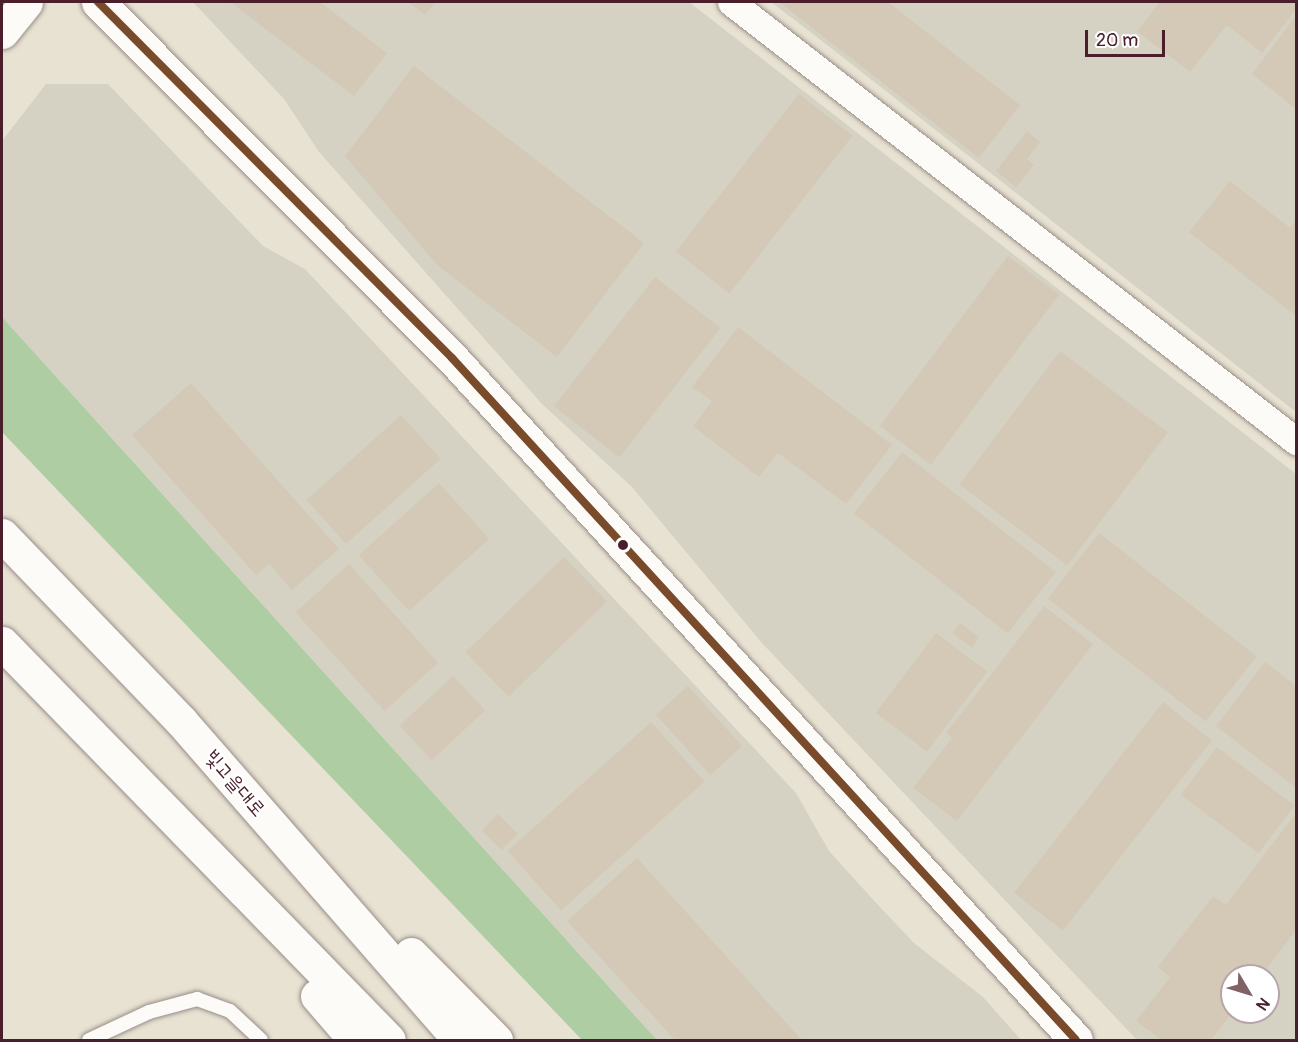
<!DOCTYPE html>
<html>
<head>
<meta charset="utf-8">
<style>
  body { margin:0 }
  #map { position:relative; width:1298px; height:1042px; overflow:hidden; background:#e8e2d3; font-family:Pangolin,"Poor Story",sans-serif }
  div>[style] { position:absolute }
  .industrial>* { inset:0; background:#d5d2c4 }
  .forest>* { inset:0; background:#afcda2 }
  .building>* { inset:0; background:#d4c8b7; transform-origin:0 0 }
  .roads { filter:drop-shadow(0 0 2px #988e88) drop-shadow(0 0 2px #988e88) }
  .lane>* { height:14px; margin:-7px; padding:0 7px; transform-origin:7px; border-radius:7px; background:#fcfbf8 }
  .street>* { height:27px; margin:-13.5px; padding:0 13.5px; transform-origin:13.5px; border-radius:13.5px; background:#fcfbf8 }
  .secondary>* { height:33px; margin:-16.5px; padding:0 16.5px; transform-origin:16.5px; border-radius:16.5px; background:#fcfbf8 }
  .bus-1>* { height:8px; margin:-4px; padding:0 4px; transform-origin:4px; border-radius:4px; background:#7a4b2a }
  .dots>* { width:16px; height:16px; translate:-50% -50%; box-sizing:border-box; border:3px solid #fff; border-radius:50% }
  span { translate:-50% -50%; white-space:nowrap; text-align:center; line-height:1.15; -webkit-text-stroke:4.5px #fff; paint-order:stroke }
  .street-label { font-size:20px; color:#4a1f2b }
  .frame { position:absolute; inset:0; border:3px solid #4a1f2b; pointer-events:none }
  .north { position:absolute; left:1220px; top:964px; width:60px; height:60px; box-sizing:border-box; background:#fff; border:2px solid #b7a5aa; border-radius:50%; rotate:128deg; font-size:16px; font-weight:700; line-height:24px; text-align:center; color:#4a1f2b }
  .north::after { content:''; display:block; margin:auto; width:21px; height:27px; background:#816366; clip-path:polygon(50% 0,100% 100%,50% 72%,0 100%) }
  .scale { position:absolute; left:1085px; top:30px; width:80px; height:27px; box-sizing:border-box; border:3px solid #4a1f2b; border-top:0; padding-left:8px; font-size:18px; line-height:21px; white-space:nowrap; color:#4a1f2b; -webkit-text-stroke:4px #fff; paint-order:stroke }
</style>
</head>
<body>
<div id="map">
  <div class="industrial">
    <div style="clip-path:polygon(evenodd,193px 2px,689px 2px,1296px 474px,1296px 1040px,1137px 1040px,762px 643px,631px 486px,542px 404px,319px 152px,284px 99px,193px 2px,1232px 976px,1268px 976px,1268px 1012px,1232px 1012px,1232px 976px)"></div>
    <div style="clip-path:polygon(771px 2px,1296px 2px,1296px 412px,813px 34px)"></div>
    <div style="clip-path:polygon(46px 84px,108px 84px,263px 246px,305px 269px,796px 793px,829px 851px,879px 906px,914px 943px,983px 997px,1021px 1040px,657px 1040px,2px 317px,2px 141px)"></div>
  </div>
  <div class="forest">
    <div style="clip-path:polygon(2px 317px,328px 677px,657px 1040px,582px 1040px,2px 432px)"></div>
  </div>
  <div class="building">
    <div style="clip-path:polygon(230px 2px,320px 2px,387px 53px,354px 96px)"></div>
    <div style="clip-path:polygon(408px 2px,435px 2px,425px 15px)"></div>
    <div style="clip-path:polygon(779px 2px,888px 2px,1020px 105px,979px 158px)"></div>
    <div style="clip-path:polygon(1160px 2px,1296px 2px,1296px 9px,1262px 53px,1227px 25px,1190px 72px,1137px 31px)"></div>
    <div style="clip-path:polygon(1296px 16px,1296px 109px,1252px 74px)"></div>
    <div style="clip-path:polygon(414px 66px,644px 243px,557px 357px,438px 266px,345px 156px)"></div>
    <div style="left:799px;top:94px;width:68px;height:200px;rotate:38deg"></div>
    <div style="clip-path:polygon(1027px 131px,1040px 142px,1027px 159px,1034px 165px,1016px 187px,996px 171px)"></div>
    <div style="clip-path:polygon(1230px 181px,1290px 228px,1296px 220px,1296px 316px,1189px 232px)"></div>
    <div style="left:1008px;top:256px;width:64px;height:213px;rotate:37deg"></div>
    <div style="left:655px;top:277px;width:83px;height:164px;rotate:38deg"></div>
    <div style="clip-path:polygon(738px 327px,892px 445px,846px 504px,778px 453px,759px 477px,693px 426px,712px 401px,692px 387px)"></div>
    <div style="left:1060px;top:351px;width:135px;height:167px;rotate:37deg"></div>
    <div style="clip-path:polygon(191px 383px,339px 549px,292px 590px,269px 564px,256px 575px,132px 435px)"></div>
    <div style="left:401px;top:415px;width:59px;height:127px;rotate:48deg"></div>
    <div style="left:902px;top:452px;width:195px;height:78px;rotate:38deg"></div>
    <div style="left:439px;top:483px;width:75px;height:108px;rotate:48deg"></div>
    <div style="left:1099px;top:533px;width:200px;height:83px;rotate:38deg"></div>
    <div style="left:564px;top:557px;width:62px;height:137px;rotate:46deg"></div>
    <div style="left:349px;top:564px;width:133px;height:72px;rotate:48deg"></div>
    <div style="clip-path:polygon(1044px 606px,1093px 644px,957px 821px,913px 788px,952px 738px,946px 733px)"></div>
    <div style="left:960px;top:623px;width:24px;height:13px;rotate:36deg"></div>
    <div style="left:936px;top:633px;width:64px;height:100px;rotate:37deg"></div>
    <div style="clip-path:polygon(1265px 662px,1296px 686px,1296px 788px,1216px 726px)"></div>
    <div style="left:453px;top:676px;width:47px;height:73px;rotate:47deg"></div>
    <div style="left:688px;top:686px;width:81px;height:43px;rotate:48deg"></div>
    <div style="left:1163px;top:702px;width:62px;height:242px;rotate:38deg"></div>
    <div style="left:651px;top:722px;width:80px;height:193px;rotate:48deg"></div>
    <div style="left:1217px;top:747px;width:97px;height:60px;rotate:37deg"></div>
    <div style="clip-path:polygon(1296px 813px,1296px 930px,1261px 976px,1232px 976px,1233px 1012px,1211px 1040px,1162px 1040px,1136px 1021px,1170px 977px,1158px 967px,1213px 896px,1226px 905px)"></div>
    <div style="left:498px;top:814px;width:28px;height:23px;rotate:45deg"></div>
    <div style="clip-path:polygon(637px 858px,802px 1040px,675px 1040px,567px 921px)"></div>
  </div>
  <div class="roads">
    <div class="lane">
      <div style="left:89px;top:1040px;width:66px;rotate:-25deg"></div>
      <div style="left:149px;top:1012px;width:50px;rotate:-15.2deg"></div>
      <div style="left:197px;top:999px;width:35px;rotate:20deg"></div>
      <div style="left:230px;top:1011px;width:42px;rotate:43.1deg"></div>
    </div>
    <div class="street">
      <div style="left:731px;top:2px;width:716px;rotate:37.85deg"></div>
    </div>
    <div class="secondary">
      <div style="left:98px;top:2px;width:502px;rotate:45.16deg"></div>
      <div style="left:452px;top:358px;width:924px;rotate:47.54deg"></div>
      <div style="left:2px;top:32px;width:38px;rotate:-51deg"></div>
      <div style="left:2px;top:535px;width:258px;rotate:46.1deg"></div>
      <div style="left:181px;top:721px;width:423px;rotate:48.9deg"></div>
      <div style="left:2px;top:643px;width:554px;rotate:45.73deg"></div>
      <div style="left:411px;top:954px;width:121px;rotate:45.3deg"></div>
      <div style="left:317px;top:996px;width:58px;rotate:49.2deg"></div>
    </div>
  </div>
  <div class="bus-1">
    <div style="left:98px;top:2px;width:502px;rotate:45.16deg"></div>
    <div style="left:452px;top:358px;width:924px;rotate:47.54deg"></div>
  </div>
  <div class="dots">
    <div style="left:623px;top:545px;background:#4a1f2b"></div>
  </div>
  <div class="street-label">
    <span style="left:235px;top:783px;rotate:49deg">빛고을대로</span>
  </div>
  <div class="frame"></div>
  <div class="north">N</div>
  <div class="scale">20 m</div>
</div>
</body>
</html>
